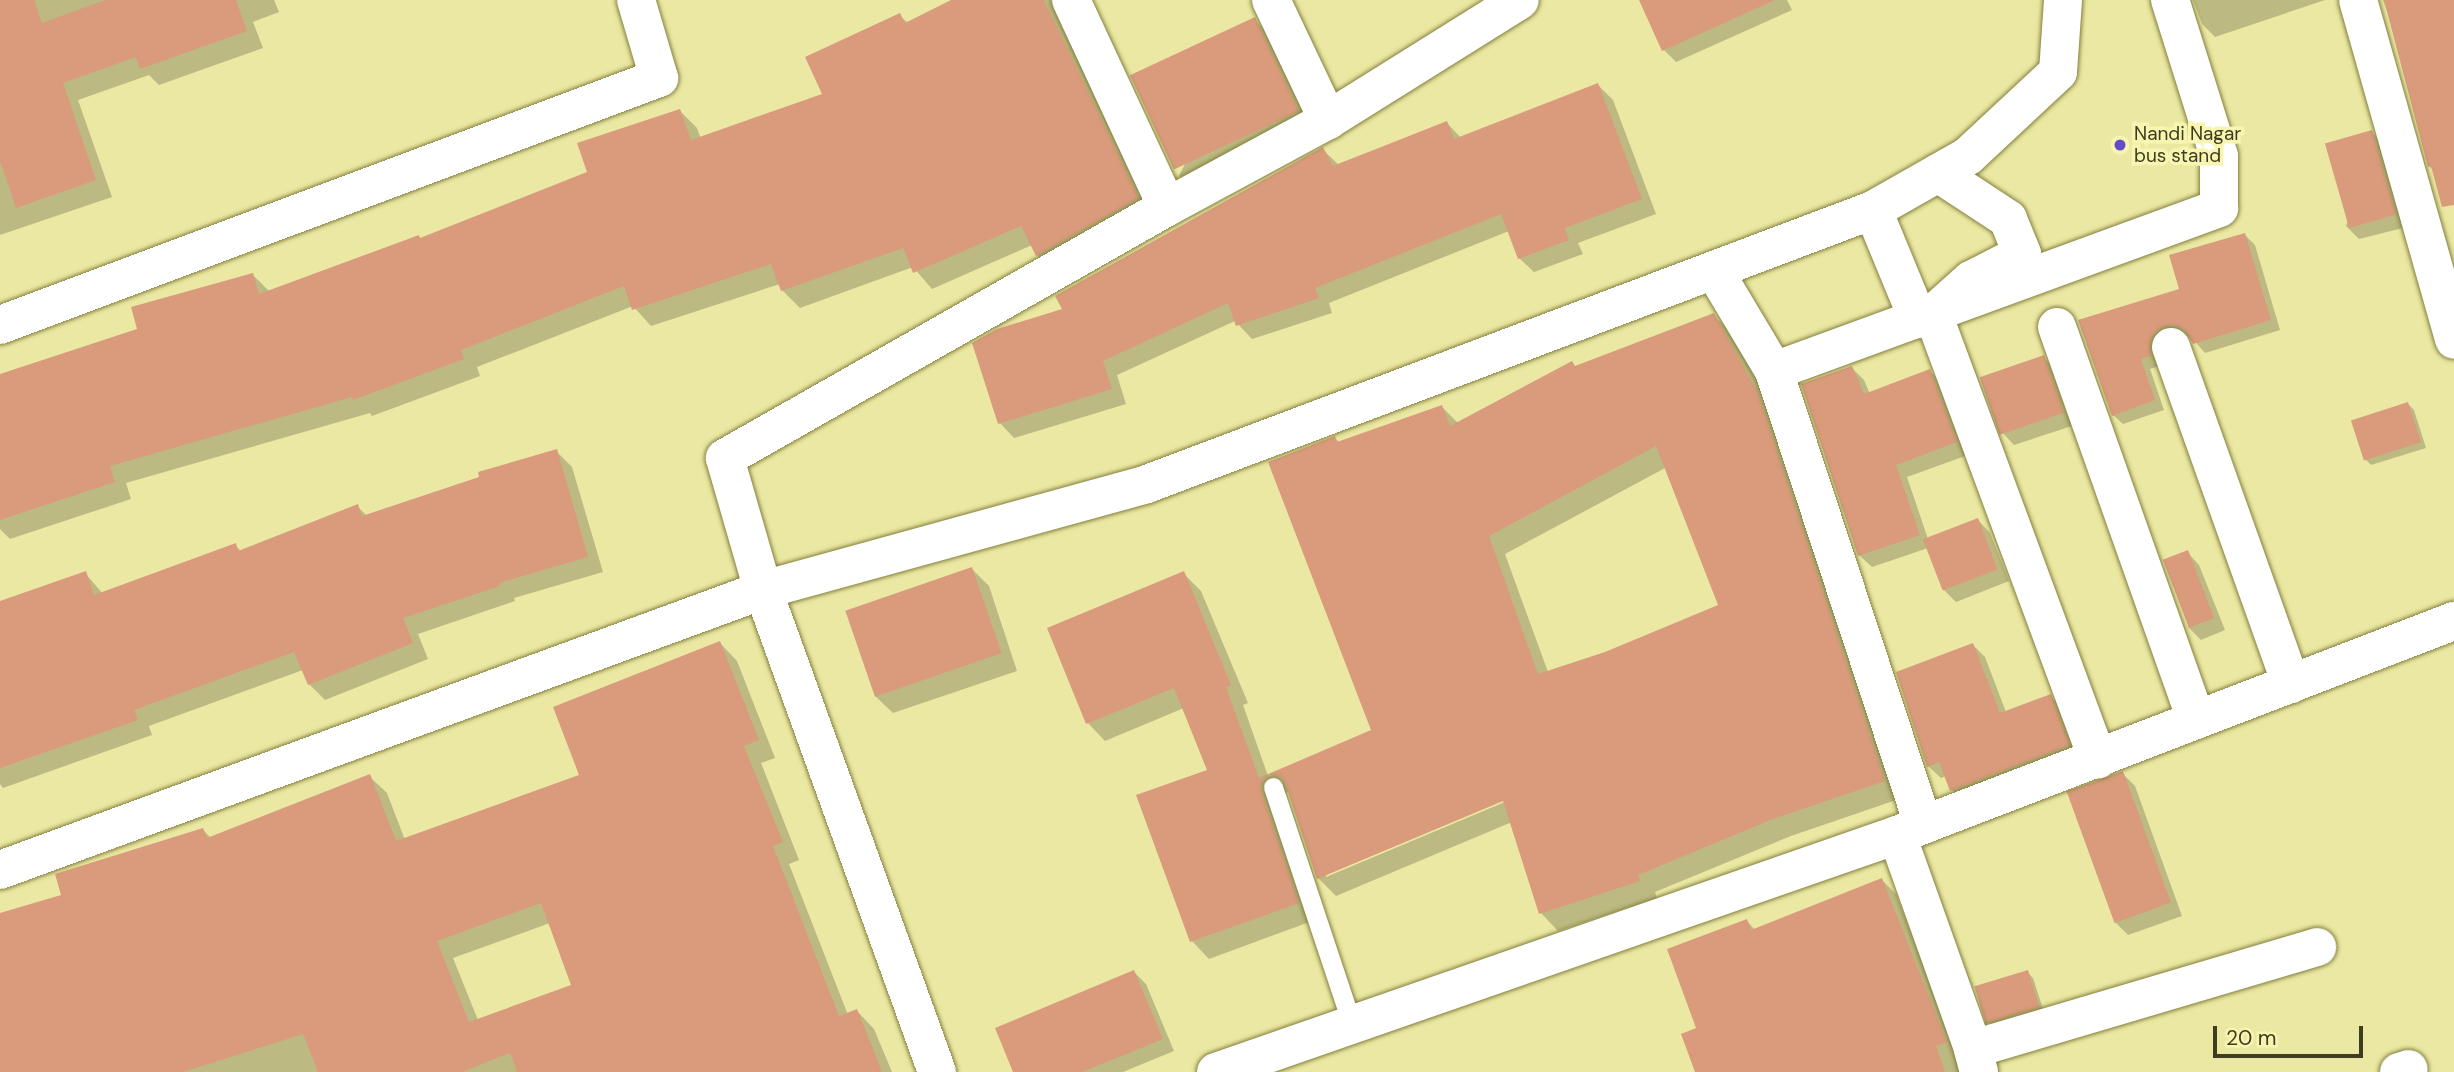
<!DOCTYPE html>
<html>
<head>
<meta charset="utf-8">
<style>
  body { margin:0 }
  #map { position:relative; width:2454px; height:1072px; overflow:hidden; background:#ebe8a3; font-family:"DM Sans",sans-serif }
  div>[style] { position:absolute }
  .shadow>* { inset:0; background:#0003 }
  .building>* { inset:0; background:#da9b7d; transform-origin:0 0 }
  .roads { filter:drop-shadow(0 0 2px #83803e) drop-shadow(0 0 2px #83803e) }
  .lane>* { height:19px; margin:-9.5px; padding:0 9.5px; transform-origin:9.5px; border-radius:9.5px; background:#fff }
  .street>* { height:38px; margin:-19px; padding:0 19px; transform-origin:19px; border-radius:19px; background:#fff }
  .dots>* { width:19px; height:19px; translate:-50% -50%; box-sizing:border-box; border:4px solid #f8f5b0; border-radius:50% }
  span { translate:-50% -50%; white-space:nowrap; text-align:center; line-height:1.15; -webkit-text-stroke:7px #f8f5b0; paint-order:stroke }
  .poi-label { font-size:19px; color:#3e3d21 }
  .left { translate:0 -50%; text-align:left }
  .scale { position:absolute; left:2213px; top:1026px; width:150px; height:32px; box-sizing:border-box; border:4px solid #3e3d21; border-top:0; padding-left:9px; font-size:21px; line-height:24px; white-space:nowrap; color:#3e3d21; -webkit-text-stroke:5px #f8f5b0; paint-order:stroke }
</style>
</head>
<body>
<div id="map">
  <div class="shadow">
    <div style="clip-path:polygon(10px 0,274px 0,279px 12px,253px 22px,263px 48px,159px 85px,149px 75px,78px 100px,112px 197px,0 235px,0 3px)"></div>
    <div style="clip-path:polygon(954px 0,1051px 0,1154px 215px,1054px 272px,1037px 255px,1032px 245px,932px 289px,913px 267px,800px 308px,783px 291px,780px 284px,651px 326px,633px 306px,477px 367px,480px 376px,372px 416px,370px 413px,126px 483px,131px 499px,10px 539px,0 529px,0 376px,140px 330px,253px 275px,270px 292px,421px 240px,589px 173px,680px 111px,697px 128px,701px 139px,825px 95px,900px 16px,908px 23px)"></div>
    <div style="clip-path:polygon(1641px 0,1787px 0,1792px 10px,1676px 62px,1664px 50px)"></div>
    <div style="clip-path:polygon(2193px 0,2325px 0,2215px 37px,2202px 24px)"></div>
    <div style="clip-path:polygon(2383px 0,2454px 0,2454px 175px,2442px 178px,2429px 166px,2395px 33px)"></div>
    <div style="clip-path:polygon(1255px 20px,1272px 37px,1316px 129px,1196px 193px,1179px 176px)"></div>
    <div style="clip-path:polygon(1598px 85px,1613px 100px,1656px 214px,1578px 243px,1583px 254px,1534px 272px,1519px 258px,1509px 231px,1329px 303px,1332px 313px,1252px 339px,1235px 321px,1117px 375px,1126px 404px,1014px 438px,1000px 423px,1064px 310px,1323px 150px,1338px 164px,1447px 123px,1461px 138px)"></div>
    <div style="clip-path:polygon(2372px 132px,2384px 145px,2407px 227px,2359px 239px,2346px 226px)"></div>
    <div style="clip-path:polygon(2245px 235px,2255px 245px,2280px 330px,2205px 353px,2191px 337px,2175px 335px,2160px 366px,2150px 369px,2164px 410px,2123px 424px,2113px 415px,2080px 321px,2181px 290px)"></div>
    <div style="clip-path:polygon(evenodd,1713px 315px,1731px 332px,1775px 412px,1902px 798px,1791px 836px,1655px 892px,1657px 898px,1558px 931px,1541px 913px,1512px 822px,1336px 896px,1318px 878px,1289px 791px,1281px 797px,1315px 920px,1209px 959px,1192px 941px,1209px 771px,1184px 708px,1105px 741px,1088px 723px,1049px 629px,1183px 573px,1201px 591px,1248px 703px,1243px 705px,1268px 776px,1374px 731px,1335px 438px,1340px 443px,1442px 407px,1459px 424px,1576px 367px,1713px 315px,1667px 467px,1721px 606px,1605px 654px,1548px 672px,1505px 554px,1667px 467px,1713px 315px,1510px 796px,1512px 799px,1326px 877px,1326px 874px,1510px 796px)"></div>
    <div style="clip-path:polygon(2043px 357px,2056px 369px,2075px 425px,2014px 445px,2002px 432px)"></div>
    <div style="clip-path:polygon(1852px 368px,1864px 380px,1870px 394px,1930px 371px,1942px 384px,1968px 455px,1907px 477px,1928px 539px,1978px 520px,1990px 533px,2009px 581px,1956px 602px,1943px 589px,1928px 548px,1872px 567px,1859px 555px)"></div>
    <div style="clip-path:polygon(2408px 404px,2414px 410px,2426px 448px,2371px 465px,2365px 459px)"></div>
    <div style="clip-path:polygon(556px 451px,572px 467px,603px 572px,514px 598px,515px 601px,418px 634px,428px 659px,325px 700px,309px 684px,303px 670px,149px 726px,152px 735px,3px 788px,0 784px,0 603px,85px 573px,103px 594px,235px 545px,241px 551px,357px 506px,367px 516px)"></div>
    <div style="clip-path:polygon(2187px 552px,2199px 565px,2225px 630px,2201px 640px,2188px 627px)"></div>
    <div style="clip-path:polygon(972px 569px,989px 586px,1017px 671px,893px 713px,875px 696px)"></div>
    <div style="clip-path:polygon(evenodd,720px 643px,737px 661px,775px 758px,761px 763px,799px 860px,789px 864px,848px 1015px,857px 1011px,874px 1029px,892px 1072px,0 1072px,0 915px,63px 896px,203px 830px,211px 838px,369px 776px,387px 793px,405px 840px,582px 776px,720px 643px,550px 923px,573px 986px,478px 1020px,453px 958px,550px 923px)"></div>
    <div style="clip-path:polygon(1973px 645px,1985px 657px,2006px 712px,2050px 696px,2062px 708px,2081px 758px,1964px 802px,1952px 790px,1946px 776px,1941px 778px,1928px 766px)"></div>
    <div style="clip-path:polygon(2123px 774px,2135px 786px,2182px 916px,2128px 935px,2115px 922px)"></div>
    <div style="clip-path:polygon(1882px 880px,1896px 894px,1965px 1072px,1696px 1072px,1699px 1029px,1747px 921px,1755px 930px)"></div>
    <div style="clip-path:polygon(1134px 972px,1146px 984px,1174px 1051px,1123px 1072px,1015px 1072px)"></div>
    <div style="clip-path:polygon(2027px 972px,2033px 978px,2044px 1012px,1994px 1027px,1988px 1021px)"></div>
  </div>
  <div class="building">
    <div style="clip-path:polygon(0 0,34px 0,42px 23px,105px 0,236px 0,247px 31px,140px 69px,136px 57px,63px 83px,96px 180px,16px 208px,0 161px)"></div>
    <div style="clip-path:polygon(951px 0,1044px 0,1139px 198px,1036px 256px,1021px 226px,913px 273px,903px 248px,781px 291px,771px 264px,632px 310px,624px 286px,461px 350px,464px 359px,353px 400px,352px 397px,110px 466px,115px 482px,0 520px,0 374px,137px 329px,131px 307px,253px 273px,259px 294px,419px 235px,420px 238px,587px 172px,577px 143px,680px 109px,691px 140px,822px 94px,805px 57px,900px 13px,905px 23px)"></div>
    <div style="clip-path:polygon(1639px 0,1775px 0,1662px 51px)"></div>
    <div style="clip-path:polygon(2384px 0,2454px 0,2454px 205px,2442px 207px,2431px 166px,2428px 167px)"></div>
    <div style="left:1255px;top:17px;width:104px;height:138px;rotate:65deg"></div>
    <div style="clip-path:polygon(1598px 83px,1642px 199px,1565px 228px,1569px 240px,1518px 259px,1501px 214px,1315px 288px,1319px 298px,1236px 326px,1228px 303px,1103px 361px,1112px 389px,998px 424px,972px 343px,997px 329px,1062px 309px,1055px 296px,1323px 147px,1333px 166px,1447px 121px,1454px 139px)"></div>
    <div style="left:2372px;top:130px;width:88px;height:49px;rotate:74deg"></div>
    <div style="clip-path:polygon(2245px 233px,2271px 320px,2193px 344px,2185px 330px,2174px 325px,2163px 327px,2155px 332px,2150px 342px,2151px 356px,2141px 359px,2155px 400px,2112px 416px,2078px 320px,2179px 289px,2169px 255px)"></div>
    <div style="clip-path:polygon(evenodd,1714px 313px,1758px 393px,1885px 781px,1773px 819px,1638px 875px,1640px 881px,1539px 914px,1503px 801px,1317px 879px,1285px 783px,1281px 777px,1270px 775px,1263px 779px,1261px 791px,1299px 903px,1190px 942px,1136px 795px,1207px 770px,1174px 688px,1086px 724px,1047px 628px,1184px 571px,1231px 685px,1226px 687px,1259px 778px,1371px 730px,1268px 462px,1335px 436px,1337px 442px,1442px 405px,1450px 426px,1572px 361px,1575px 366px,1714px 313px,1656px 446px,1718px 605px,1605px 652px,1538px 674px,1489px 536px,1656px 446px)"></div>
    <div style="left:2044px;top:355px;width:61px;height:68px;rotate:71deg"></div>
    <div style="clip-path:polygon(1852px 366px,1864px 394px,1930px 369px,1957px 442px,1896px 465px,1920px 535px,1858px 556px,1801px 384px)"></div>
    <div style="left:2408px;top:402px;width:42px;height:60px;rotate:72deg"></div>
    <div style="clip-path:polygon(557px 449px,588px 557px,499px 583px,500px 586px,403px 618px,413px 643px,308px 685px,294px 652px,134px 710px,138px 720px,0 768px,0 601px,86px 571px,94px 595px,236px 543px,238px 551px,358px 504px,362px 516px,479px 477px,478px 472px)"></div>
    <div style="left:1978px;top:518px;width:55px;height:59px;rotate:69deg"></div>
    <div style="left:2188px;top:550px;width:73px;height:27px;rotate:69deg"></div>
    <div style="left:972px;top:567px;width:91px;height:134px;rotate:71deg"></div>
    <div style="clip-path:polygon(evenodd,720px 641px,759px 740px,744px 746px,783px 842px,773px 846px,839px 1016px,857px 1009px,882px 1072px,517px 1072px,510px 1053px,462px 1072px,318px 1072px,303px 1034px,183px 1072px,0 1072px,0 913px,61px 895px,55px 874px,203px 828px,207px 838px,370px 774px,396px 841px,579px 775px,553px 707px,720px 641px,541px 903px,571px 985px,469px 1022px,437px 941px,541px 903px)"></div>
    <div style="clip-path:polygon(1973px 643px,2000px 713px,2051px 694px,2070px 745px,1950px 791px,1939px 762px,1927px 767px,1896px 672px)"></div>
    <div style="left:2123px;top:771px;width:140px;height:60px;rotate:70deg"></div>
    <div style="clip-path:polygon(1882px 878px,1947px 1042px,1936px 1046px,1945px 1072px,1695px 1072px,1681px 1034px,1696px 1028px,1667px 949px,1747px 919px,1751px 930px)"></div>
    <div style="clip-path:polygon(1134px 970px,1163px 1039px,1082px 1072px,1013px 1072px,995px 1028px)"></div>
    <div style="left:2028px;top:970px;width:39px;height:56px;rotate:73deg"></div>
  </div>
  <div class="roads">
    <div class="lane">
      <div style="left:1273px;top:787px;width:251px;rotate:71.6deg"></div>
    </div>
    <div class="street">
      <div style="left:1071px;top:0;width:228px;rotate:65.1deg"></div>
      <div style="left:1271px;top:0;width:133px;rotate:64.6deg"></div>
      <div style="left:2358px;top:0;width:353px;rotate:74.2deg"></div>
      <div style="left:1938px;top:173px;width:84px;rotate:33.3deg"></div>
      <div style="left:2008px;top:219px;width:38px;rotate:68deg"></div>
      <div style="left:2022px;top:254px;width:57px;rotate:153deg"></div>
      <div style="left:1971px;top:280px;width:51px;rotate:138.2deg"></div>
      <div style="left:1933px;top:314px;width:475px;rotate:69.7deg"></div>
      <div style="left:1873px;top:210px;width:118px;rotate:67.6deg"></div>
      <div style="left:1715px;top:272px;width:115px;rotate:59.2deg"></div>
      <div style="left:1774px;top:371px;width:478px;rotate:71.8deg"></div>
      <div style="left:0;top:325px;width:704px;rotate:-20.55deg"></div>
      <div style="left:659px;top:78px;width:81px;rotate:-106.4deg"></div>
      <div style="left:2057px;top:327px;width:417px;rotate:70.5deg"></div>
      <div style="left:2171px;top:347px;width:358px;rotate:70.4deg"></div>
      <div style="left:1774px;top:371px;width:474px;rotate:-20.1deg"></div>
      <div style="left:2219px;top:208px;width:52px;rotate:-90deg"></div>
      <div style="left:2219px;top:156px;width:164px;rotate:-107.4deg"></div>
      <div style="left:1897px;top:835px;width:227px;rotate:70.4deg"></div>
      <div style="left:0;top:870px;width:813px;rotate:-20.15deg"></div>
      <div style="left:763px;top:590px;width:398px;rotate:-15.4deg"></div>
      <div style="left:1147px;top:484px;width:776px;rotate:-20.68deg"></div>
      <div style="left:1873px;top:210px;width:109px;rotate:-29.6deg"></div>
      <div style="left:1968px;top:156px;width:123px;rotate:-43deg"></div>
      <div style="left:2058px;top:72px;width:72px;rotate:-86deg"></div>
      <div style="left:937px;top:1072px;width:512px;rotate:-109.85deg"></div>
      <div style="left:763px;top:590px;width:137px;rotate:-106.1deg"></div>
      <div style="left:725px;top:458px;width:508px;rotate:-29.59deg"></div>
      <div style="left:1167px;top:207px;width:183px;rotate:-28.4deg"></div>
      <div style="left:1328px;top:120px;width:226px;rotate:-32deg"></div>
      <div style="left:1216px;top:1072px;width:721px;rotate:-19.19deg"></div>
      <div style="left:1897px;top:835px;width:597px;rotate:-21.02deg"></div>
      <div style="left:1979px;top:1072px;width:24px;rotate:-105deg"></div>
      <div style="left:1973px;top:1049px;width:359px;rotate:-16.5deg"></div>
      <div style="left:2399px;top:1072px;width:10px;rotate:-17deg"></div>
    </div>
  </div>
  <div class="dots">
    <div style="left:2120px;top:145px;background:#624dc6"></div>
  </div>
  <div class="poi-label">
    <span class="left" style="left:2134px;top:145px">Nandi Nagar<br>bus stand</span>
  </div>
  <div class="scale">20 m</div>
</div>
</body>
</html>
